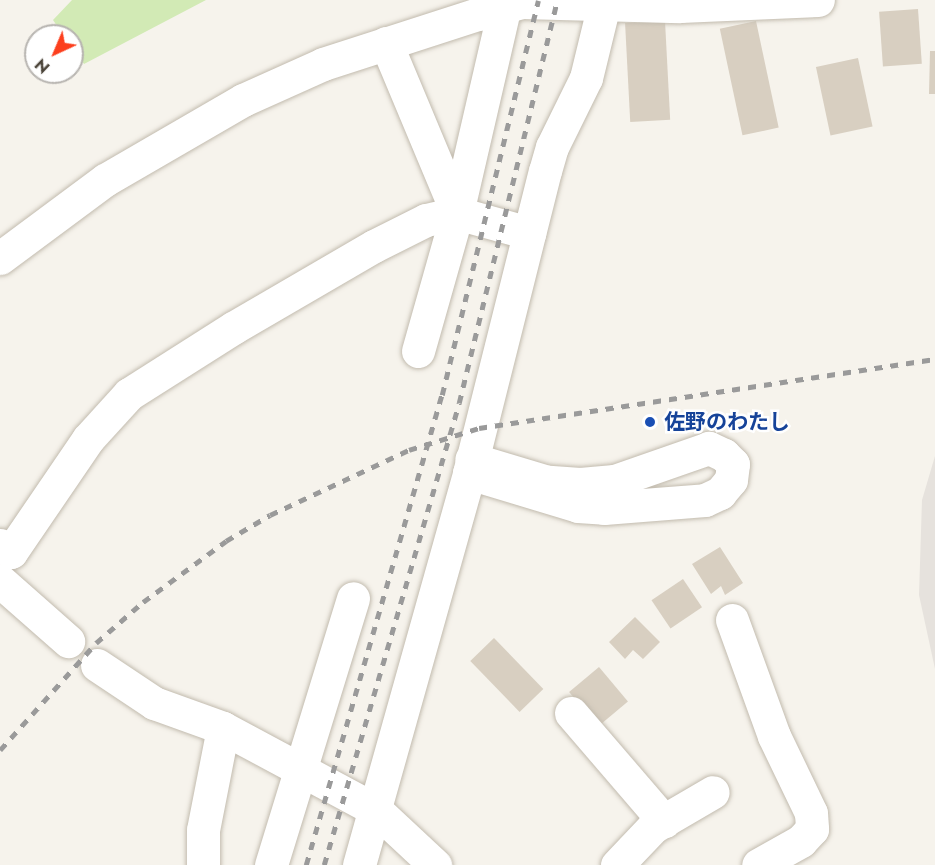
<!DOCTYPE html>
<html>
<head>
<meta charset="utf-8">
<style>
  body { margin:0 }
  #map { position:relative; width:935px; height:865px; overflow:hidden; background:#f6f3ec; font-family:Jost,"Noto Sans JP",sans-serif }
  div>[style] { position:absolute }
  .industrial>* { inset:0; background:#e6e2dd }
  .green>* { inset:0; background:#d2eab5 }
  .building>* { inset:0; background:#d8cfc1; transform-origin:0 0 }
  .roads { filter:drop-shadow(0 0 2px #c2bbae) drop-shadow(0 0 2px #c2bbae) }
  .minor>* { height:33px; margin:-16.5px; padding:0 16.5px; transform-origin:16.5px; border-radius:16.5px; background:#fff }
  .rail>* { height:4.5px; margin-top:-2.25px; transform-origin:0; background:repeating-linear-gradient(90deg,#9a9a9a 0 8px,transparent 0 16px) }
  .dots>* { width:16px; height:16px; translate:-50% -50%; box-sizing:border-box; border:3px solid #fff; border-radius:50% }
  span { translate:-50% -50%; white-space:nowrap; text-align:center; line-height:1.15; -webkit-text-stroke:5px #fff; paint-order:stroke }
  .transit-label { font-size:21px; color:#164399; font-weight:700 }
  .left { translate:0 -50%; text-align:left }
  .north { position:absolute; left:24px; top:24px; width:60px; height:60px; box-sizing:border-box; background:#fff; border:2px solid #b7b4b0; border-radius:50%; rotate:224deg; font-size:16px; font-weight:700; line-height:24px; text-align:center; color:#4b4439 }
  .north::after { content:''; display:block; margin:auto; width:21px; height:27px; background:#fc3f1d; clip-path:polygon(50% 0,100% 100%,50% 72%,0 100%) }
</style>
</head>
<body>
<div id="map">
  <div class="industrial">
    <div style="clip-path:polygon(935px 456px,935px 669px,919px 595px,922px 500px)"></div>
  </div>
  <div class="green">
    <div style="clip-path:polygon(72px 0,206px 0,84px 64px,72px 47px,72px 36px,64px 36px,53px 20px)"></div>
  </div>
  <div class="building">
    <div style="left:918px;top:9px;width:55px;height:39px;rotate:86deg"></div>
    <div style="left:665px;top:21px;width:99px;height:40px;rotate:87deg"></div>
    <div style="left:756px;top:21px;width:109px;height:37px;rotate:78deg"></div>
    <div style="clip-path:polygon(930px 51px,935px 51px,935px 94px,929px 94px)"></div>
    <div style="left:858px;top:58px;width:70px;height:43px;rotate:78deg"></div>
    <div style="clip-path:polygon(720px 547px,743px 583px,725px 595px,721px 586px,711px 594px,692px 564px)"></div>
    <div style="left:683px;top:579px;width:34px;height:38px;rotate:56deg"></div>
    <div style="clip-path:polygon(635px 617px,660px 642px,643px 659px,633px 650px,625px 659px,609px 642px)"></div>
    <div style="left:494px;top:638px;width:71px;height:33px;rotate:46deg"></div>
    <div style="left:599px;top:667px;width:45px;height:39px;rotate:50deg"></div>
  </div>
  <div class="roads">
    <div class="minor">
      <div style="left:386px;top:43px;width:184px;rotate:67.3deg"></div>
      <div style="left:0;top:258px;width:131px;rotate:-36.6deg"></div>
      <div style="left:105px;top:180px;width:160px;rotate:-30.1deg"></div>
      <div style="left:243px;top:100px;width:88px;rotate:-24.2deg"></div>
      <div style="left:323px;top:64px;width:163px;rotate:-17.9deg"></div>
      <div style="left:478px;top:14px;width:46px;rotate:-15.3deg"></div>
      <div style="left:522px;top:2px;width:158px;rotate:1.5deg"></div>
      <div style="left:680px;top:6px;width:138px;rotate:-2.5deg"></div>
      <div style="left:418px;top:351px;width:143px;rotate:-74.2deg"></div>
      <div style="left:457px;top:213px;width:219px;rotate:-77deg"></div>
      <div style="left:469px;top:473px;width:114px;rotate:16.8deg"></div>
      <div style="left:578px;top:506px;width:26px;rotate:4deg"></div>
      <div style="left:604px;top:508px;width:101px;rotate:-4.5deg"></div>
      <div style="left:705px;top:500px;width:17px;rotate:-25deg"></div>
      <div style="left:720px;top:493px;width:17px;rotate:-50deg"></div>
      <div style="left:731px;top:480px;width:16px;rotate:-83deg"></div>
      <div style="left:733px;top:464px;width:13px;rotate:-135deg"></div>
      <div style="left:724px;top:455px;width:17px;rotate:-155deg"></div>
      <div style="left:709px;top:448px;width:101px;rotate:160.8deg"></div>
      <div style="left:614px;top:481px;width:34px;rotate:175deg"></div>
      <div style="left:580px;top:484px;width:32px;rotate:-176deg"></div>
      <div style="left:548px;top:482px;width:80px;rotate:-163.4deg"></div>
      <div style="left:0;top:545px;width:13px;rotate:32deg"></div>
      <div style="left:11px;top:552px;width:137px;rotate:-55.7deg"></div>
      <div style="left:88px;top:439px;width:61px;rotate:-47.7deg"></div>
      <div style="left:129px;top:394px;width:123px;rotate:-32.4deg"></div>
      <div style="left:233px;top:328px;width:163px;rotate:-30.2deg"></div>
      <div style="left:374px;top:246px;width:58px;rotate:-26.6deg"></div>
      <div style="left:426px;top:220px;width:32px;rotate:-13deg"></div>
      <div style="left:457px;top:213px;width:75px;rotate:15.5deg"></div>
      <div style="left:0;top:581px;width:91px;rotate:41.4deg"></div>
      <div style="left:732px;top:620px;width:123px;rotate:70.1deg"></div>
      <div style="left:774px;top:736px;width:85px;rotate:64.3deg"></div>
      <div style="left:811px;top:813px;width:16px;rotate:86deg"></div>
      <div style="left:812px;top:829px;width:16px;rotate:133deg"></div>
      <div style="left:801px;top:841px;width:49px;rotate:150.8deg"></div>
      <div style="left:97px;top:665px;width:69px;rotate:33.7deg"></div>
      <div style="left:154px;top:703px;width:73px;rotate:19.9deg"></div>
      <div style="left:223px;top:728px;width:174px;rotate:28.2deg"></div>
      <div style="left:376px;top:810px;width:81px;rotate:43deg"></div>
      <div style="left:571px;top:713px;width:143px;rotate:49.3deg"></div>
      <div style="left:203px;top:865px;width:35px;rotate:-90deg"></div>
      <div style="left:203px;top:830px;width:104px;rotate:-78.9deg"></div>
      <div style="left:271px;top:865px;width:279px;rotate:-72.9deg"></div>
      <div style="left:359px;top:865px;width:407px;rotate:-74.3deg"></div>
      <div style="left:469px;top:473px;width:311px;rotate:-75.9deg"></div>
      <div style="left:545px;top:171px;width:25px;rotate:-74deg"></div>
      <div style="left:552px;top:147px;width:77px;rotate:-63.8deg"></div>
      <div style="left:586px;top:78px;width:80px;rotate:-76.3deg"></div>
      <div style="left:617px;top:865px;width:52px;rotate:-46.5deg"></div>
      <div style="left:653px;top:827px;width:69px;rotate:-30.3deg"></div>
    </div>
  </div>
  <div class="rail">
    <div style="left:0;top:750px;width:144px;rotate:-48.1deg"></div>
    <div style="left:96px;top:643px;width:62px;rotate:-41.1deg"></div>
    <div style="left:143px;top:602px;width:103px;rotate:-36.3deg"></div>
    <div style="left:226px;top:541px;width:51px;rotate:-30.6deg"></div>
    <div style="left:270px;top:515px;width:153px;rotate:-25.1deg"></div>
    <div style="left:409px;top:450px;width:73px;rotate:-17.4deg"></div>
    <div style="left:479px;top:428px;width:461px;rotate:-8.6deg"></div>
    <div style="left:306px;top:865px;width:489px;rotate:-73.9deg"></div>
    <div style="left:442px;top:395px;width:406px;rotate:-76.3deg"></div>
    <div style="left:324px;top:865px;width:481px;rotate:-73.7deg"></div>
    <div style="left:459px;top:403px;width:415px;rotate:-76.3deg"></div>
  </div>
  <div class="dots">
    <div style="left:650px;top:422px;background:#1a4fb4"></div>
  </div>
  <div class="transit-label">
    <span class="left" style="left:664px;top:422px">佐野のわたし</span>
  </div>
  <div class="north">N</div>
</div>
</body>
</html>
